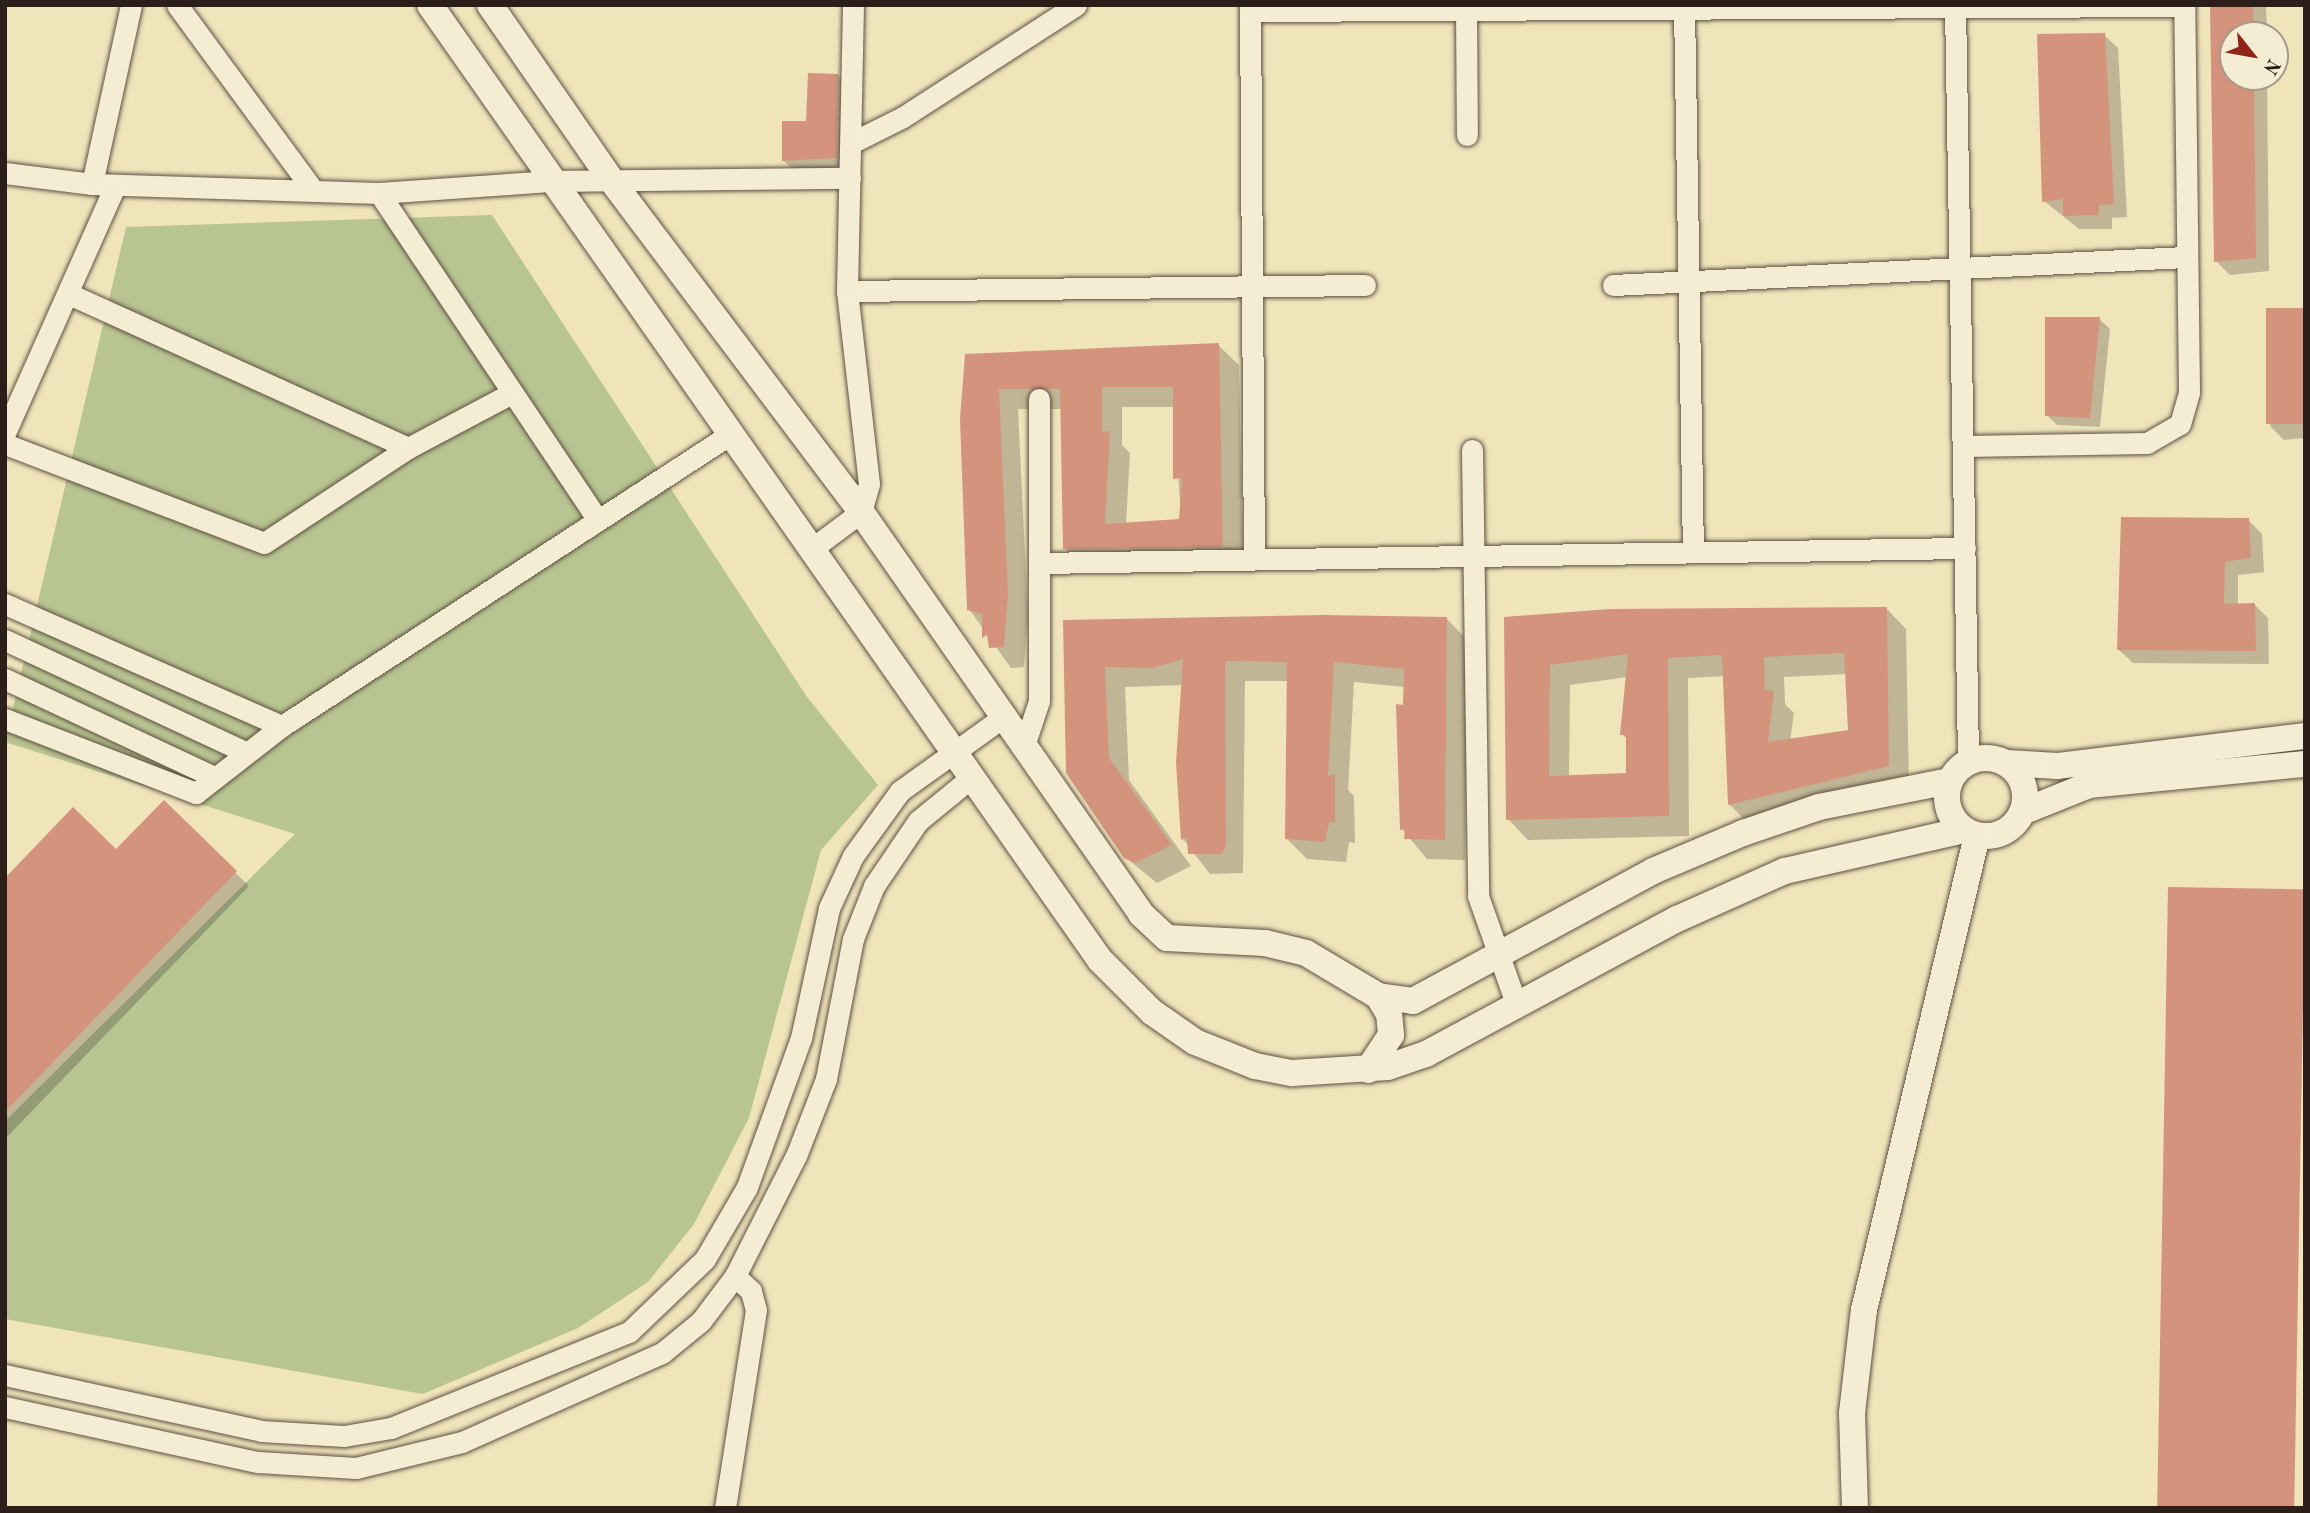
<!DOCTYPE html>
<html>
<head>
<meta charset="utf-8">
<style>
  body { margin:0 }
  #map { position:relative; width:2310px; height:1513px; overflow:hidden; background:#f0e4bb; font-family:"Old Standard TT",serif }
  div>[style] { position:absolute }
  .green>* { inset:0; background:#b8c491 }
  .shadow>* { inset:0; background:#0003 }
  .building>* { inset:0; background:#d3937d; transform-origin:0 0 }
  .roads { filter:drop-shadow(0 0 2px #5d5042) drop-shadow(0 0 2px #5d5042) }
  .minor>* { height:21px; margin:-10.5px; padding:0 10.5px; transform-origin:10.5px; border-radius:10.5px; background:#f5edd3 }
  .tertiary>* { height:26px; margin:-13px; padding:0 13px; transform-origin:13px; border-radius:13px; background:#f5edd3 }
  .tertiary>.ring { margin:-13px; padding:0; box-sizing:content-box; background:none; border:26px solid #f5edd3; border-radius:50% }
  span { translate:-50% -50%; white-space:nowrap; text-align:center; line-height:1.15; -webkit-text-stroke:5px #f5edd3; paint-order:stroke }
  .frame { position:absolute; inset:0; border:7px solid #2c1e19; pointer-events:none }
  .north { position:absolute; left:2219px; top:21px; width:70px; height:70px; box-sizing:border-box; background:#f5edd3; border:2px solid #a59a89; border-radius:50%; rotate:121deg; font-size:19px; font-weight:700; line-height:28px; text-align:center; color:#2c1e19 }
  .north::after { content:''; display:block; margin:auto; width:24px; height:32px; background:#8f2418; clip-path:polygon(50% 0,100% 100%,50% 72%,0 100%) }
</style>
</head>
<body>
<div id="map">
  <div class="green">
    <div style="clip-path:polygon(492px 215px,807px 697px,878px 785px,821px 850px,749px 1118px,694px 1224px,648px 1282px,578px 1328px,423px 1394px,5px 1319px,5px 1121px,295px 834px,5px 742px,126px 227px)"></div>
  </div>
  <div class="shadow">
    <div style="clip-path:polygon(2212px 5px,2266px 5px,2267px 35px,2233px 35px,2233px 77px,2267px 77px,2269px 271px,2230px 275px,2216px 261px)"></div>
    <div style="clip-path:polygon(2104px 35px,2118px 48px,2127px 217px,2112px 218px,2112px 229px,2079px 229px,2044px 201px)"></div>
    <div style="clip-path:polygon(838px 75px,848px 86px,846px 168px,794px 171px,784px 161px)"></div>
    <div style="clip-path:polygon(2305px 310px,2305px 438px,2284px 440px,2270px 426px)"></div>
    <div style="clip-path:polygon(2099px 319px,2110px 329px,2100px 427px,2057px 425px,2047px 415px)"></div>
    <div style="clip-path:polygon(evenodd,1218px 345px,1239px 365px,1243px 567px,1085px 569px,1065px 549px,1062px 409px,1018px 409px,1028px 615px,1024px 667px,1011px 668px,969px 609px,967px 355px,1218px 345px,1122px 407px,1174px 407px,1181px 520px,1126px 524px,1130px 453px,1122px 445px,1122px 407px)"></div>
    <div style="clip-path:polygon(2248px 520px,2262px 534px,2264px 572px,2238px 575px,2238px 605px,2254px 604px,2268px 618px,2269px 664px,2133px 663px,2119px 650px)"></div>
    <div style="clip-path:polygon(evenodd,1886px 608px,1906px 629px,1909px 787px,1750px 825px,1730px 805px,1725px 676px,1688px 678px,1689px 836px,1528px 840px,1508px 819px,1506px 619px,1886px 608px,1847px 674px,1850px 732px,1790px 741px,1794px 713px,1785px 704px,1784px 677px,1847px 674px,1886px 608px,1627px 677px,1622px 734px,1628px 740px,1628px 775px,1569px 777px,1570px 685px,1627px 677px)"></div>
    <div style="clip-path:polygon(1447px 619px,1467px 640px,1465px 860px,1427px 859px,1402px 829px,1405px 687px,1354px 682px,1348px 790px,1354px 796px,1355px 843px,1349px 842px,1346px 862px,1307px 859px,1286px 838px,1288px 681px,1245px 681px,1243px 873px,1210px 874px,1183px 839px,1178px 762px,1183px 685px,1125px 687px,1129px 780px,1191px 866px,1157px 883px,1125px 857px,1065px 621px)"></div>
    <div style="clip-path:polygon(164px 802px,249px 886px,5px 1139px,5px 880px,116px 852px)"></div>
  </div>
  <div class="building">
    <div style="clip-path:polygon(2210px 5px,2253px 5px,2254px 35px,2233px 35px,2233px 77px,2254px 77px,2256px 258px,2214px 262px)"></div>
    <div style="clip-path:polygon(2105px 33px,2114px 204px,2099px 205px,2099px 215px,2063px 216px,2063px 199px,2042px 202px,2037px 34px)"></div>
    <div style="clip-path:polygon(808px 73px,838px 74px,837px 158px,782px 161px,782px 121px,806px 121px)"></div>
    <div style="left:2305px;top:308px;width:116px;height:39px;rotate:90deg"></div>
    <div style="clip-path:polygon(2045px 317px,2100px 317px,2090px 418px,2045px 416px)"></div>
    <div style="clip-path:polygon(evenodd,1219px 343px,1223px 547px,1063px 549px,1060px 389px,999px 389px,1008px 593px,1004px 647px,989px 648px,987px 635px,982px 638px,982px 614px,967px 610px,960px 419px,965px 354px,1219px 343px,1102px 387px,1173px 387px,1173px 479px,1182px 478px,1179px 519px,1105px 524px,1110px 431px,1102px 432px,1102px 387px)"></div>
    <div style="clip-path:polygon(2121px 517px,2249px 518px,2251px 558px,2225px 562px,2224px 604px,2255px 603px,2256px 651px,2117px 650px)"></div>
    <div style="clip-path:polygon(evenodd,1887px 607px,1889px 766px,1728px 805px,1722px 655px,1668px 658px,1669px 816px,1506px 820px,1504px 617px,1610px 609px,1887px 607px,1844px 653px,1848px 730px,1768px 742px,1774px 691px,1765px 690px,1764px 657px,1844px 653px,1887px 607px,1628px 654px,1620px 735px,1626px 735px,1626px 773px,1549px 776px,1550px 665px,1628px 654px)"></div>
    <div style="clip-path:polygon(1322px 615px,1447px 617px,1445px 840px,1404px 839px,1405px 829px,1400px 830px,1396px 704px,1403px 705px,1404px 669px,1334px 662px,1328px 776px,1335px 774px,1335px 823px,1329px 822px,1325px 842px,1285px 839px,1287px 662px,1225px 661px,1226px 845px,1222px 854px,1188px 854px,1187px 837px,1181px 840px,1176px 762px,1183px 659px,1153px 668px,1105px 667px,1109px 758px,1172px 845px,1135px 863px,1124px 858px,1066px 773px,1063px 620px)"></div>
    <div style="clip-path:polygon(164px 800px,237px 871px,5px 1112px,5px 878px,73px 807px,116px 849px)"></div>
    <div style="left:2168px;top:887px;width:137px;height:621px;rotate:1deg"></div>
  </div>
  <div class="roads">
    <div class="minor">
      <div style="left:177px;top:5px;width:230px;rotate:53.7deg"></div>
      <div style="left:1250px;top:5px;width:553px;rotate:89.59deg"></div>
      <div style="left:1466px;top:5px;width:130px;rotate:89.6deg"></div>
      <div style="left:1955px;top:5px;width:756px;rotate:89.01deg"></div>
      <div style="left:1684px;top:6px;width:546px;rotate:89.06deg"></div>
      <div style="left:1250px;top:11px;width:934px;rotate:-0.31deg"></div>
      <div style="left:851px;top:143px;width:58px;rotate:-26.6deg"></div>
      <div style="left:903px;top:117px;width:206px;rotate:-32.9deg"></div>
      <div style="left:5px;top:173px;width:88px;rotate:7.2deg"></div>
      <div style="left:92px;top:184px;width:287px;rotate:1.8deg"></div>
      <div style="left:379px;top:193px;width:170px;rotate:-4deg"></div>
      <div style="left:549px;top:181px;width:301px;rotate:-0.6deg"></div>
      <div style="left:92px;top:184px;width:183px;rotate:-77.7deg"></div>
      <div style="left:379px;top:193px;width:392px;rotate:56.2deg"></div>
      <div style="left:1613px;top:285px;width:574px;rotate:-2.8deg"></div>
      <div style="left:847px;top:291px;width:518px;rotate:-0.66deg"></div>
      <div style="left:69px;top:294px;width:372px;rotate:24.4deg"></div>
      <div style="left:5px;top:433px;width:270px;rotate:-66deg"></div>
      <div style="left:5px;top:444px;width:277px;rotate:20.9deg"></div>
      <div style="left:264px;top:543px;width:173px;rotate:-33.4deg"></div>
      <div style="left:408px;top:448px;width:115px;rotate:-27.9deg"></div>
      <div style="left:1963px;top:446px;width:184px;rotate:-0.9deg"></div>
      <div style="left:2147px;top:443px;width:38px;rotate:-30deg"></div>
      <div style="left:2180px;top:424px;width:33px;rotate:-74deg"></div>
      <div style="left:2189px;top:392px;width:387px;rotate:-90.7deg"></div>
      <div style="left:1472px;top:450px;width:446px;rotate:89.2deg"></div>
      <div style="left:1478px;top:896px;width:117px;rotate:70.5deg"></div>
      <div style="left:810px;top:550px;width:64px;rotate:-36.7deg"></div>
      <div style="left:861px;top:512px;width:29px;rotate:-74deg"></div>
      <div style="left:869px;top:484px;width:194px;rotate:-96.5deg"></div>
      <div style="left:847px;top:291px;width:286px;rotate:-88.8deg"></div>
      <div style="left:1039px;top:563px;width:926px;rotate:-0.93deg"></div>
      <div style="left:5px;top:604px;width:303px;rotate:23.8deg"></div>
      <div style="left:5px;top:640px;width:265px;rotate:25deg"></div>
      <div style="left:5px;top:679px;width:231px;rotate:25.1deg"></div>
      <div style="left:5px;top:719px;width:205px;rotate:21.2deg"></div>
      <div style="left:196px;top:793px;width:109px;rotate:-37.9deg"></div>
      <div style="left:282px;top:726px;width:533px;rotate:-33.06deg"></div>
      <div style="left:1025px;top:743px;width:44px;rotate:-71.6deg"></div>
      <div style="left:1039px;top:701px;width:302px;rotate:-90deg"></div>
      <div style="left:5px;top:1375px;width:262px;rotate:12.3deg"></div>
      <div style="left:261px;top:1431px;width:83px;rotate:3.4deg"></div>
      <div style="left:344px;top:1436px;width:48px;rotate:-9.7deg"></div>
      <div style="left:391px;top:1428px;width:257px;rotate:-22deg"></div>
      <div style="left:629px;top:1332px;width:105px;rotate:-43.8deg"></div>
      <div style="left:705px;top:1259px;width:83px;rotate:-59.7deg"></div>
      <div style="left:747px;top:1187px;width:158px;rotate:-70.1deg"></div>
      <div style="left:801px;top:1038px;width:133px;rotate:-77.8deg"></div>
      <div style="left:829px;top:908px;width:57px;rotate:-65.2deg"></div>
      <div style="left:853px;top:856px;width:80px;rotate:-54.1deg"></div>
      <div style="left:900px;top:791px;width:130px;rotate:-35.6deg"></div>
      <div style="left:5px;top:1407px;width:259px;rotate:12.3deg"></div>
      <div style="left:258px;top:1462px;width:98px;rotate:3.5deg"></div>
      <div style="left:356px;top:1468px;width:109px;rotate:-13.8deg"></div>
      <div style="left:462px;top:1442px;width:219px;rotate:-24deg"></div>
      <div style="left:662px;top:1353px;width:50px;rotate:-39.4deg"></div>
      <div style="left:701px;top:1321px;width:56px;rotate:-52.9deg"></div>
      <div style="left:735px;top:1276px;width:135px;rotate:-63.1deg"></div>
      <div style="left:796px;top:1156px;width:83px;rotate:-68.7deg"></div>
      <div style="left:826px;top:1079px;width:143px;rotate:-79.1deg"></div>
      <div style="left:853px;top:939px;width:57px;rotate:-68.4deg"></div>
      <div style="left:874px;top:886px;width:78px;rotate:-55.9deg"></div>
      <div style="left:918px;top:821px;width:71px;rotate:-39.3deg"></div>
      <div style="left:725px;top:1508px;width:200px;rotate:-81.1deg"></div>
      <div style="left:756px;top:1310px;width:20px;rotate:-105deg"></div>
      <div style="left:751px;top:1291px;width:22px;rotate:-137deg"></div>
    </div>
    <div class="tertiary">
      <div style="left:430px;top:5px;width:1167px;rotate:54.95deg"></div>
      <div style="left:1100px;top:960px;width:74px;rotate:45deg"></div>
      <div style="left:1152px;top:1012px;width:52px;rotate:34.9deg"></div>
      <div style="left:1195px;top:1042px;width:65px;rotate:21.8deg"></div>
      <div style="left:1255px;top:1066px;width:38px;rotate:11deg"></div>
      <div style="left:1292px;top:1073px;width:96px;rotate:-3.6deg"></div>
      <div style="left:1388px;top:1067px;width:40px;rotate:-18.9deg"></div>
      <div style="left:1426px;top:1054px;width:285px;rotate:-28.3deg"></div>
      <div style="left:1677px;top:919px;width:118px;rotate:-24deg"></div>
      <div style="left:1785px;top:871px;width:184px;rotate:-12.9deg"></div>
      <div style="left:490px;top:5px;width:214px;rotate:55.3deg"></div>
      <div style="left:612px;top:181px;width:414px;rotate:53deg"></div>
      <div style="left:861px;top:512px;width:490px;rotate:55.1deg"></div>
      <div style="left:1141px;top:914px;width:35px;rotate:43deg"></div>
      <div style="left:1167px;top:938px;width:98px;rotate:2.9deg"></div>
      <div style="left:1265px;top:943px;width:42px;rotate:13.7deg"></div>
      <div style="left:1306px;top:953px;width:84px;rotate:30.8deg"></div>
      <div style="left:1378px;top:996px;width:35px;rotate:8deg"></div>
      <div style="left:1413px;top:1001px;width:273px;rotate:-28.4deg"></div>
      <div style="left:1653px;top:871px;width:98px;rotate:-22.9deg"></div>
      <div style="left:1743px;top:833px;width:80px;rotate:-18.9deg"></div>
      <div style="left:1819px;top:807px;width:133px;rotate:-11.3deg"></div>
      <div class="ring" style="left:1947px;top:758px;width:52px;height:52px"></div>
      <div style="left:2007px;top:763px;width:50px;rotate:3.4deg"></div>
      <div style="left:2057px;top:766px;width:250px;rotate:-6.9deg"></div>
      <div style="left:2022px;top:812px;width:72px;rotate:-21.9deg"></div>
      <div style="left:2089px;top:785px;width:217px;rotate:-5.6deg"></div>
      <div style="left:1368px;top:1070px;width:42px;rotate:-56.7deg"></div>
      <div style="left:1391px;top:1035px;width:21px;rotate:-95deg"></div>
      <div style="left:1389px;top:1014px;width:21px;rotate:-121deg"></div>
      <div style="left:1855px;top:1508px;width:95px;rotate:-91.8deg"></div>
      <div style="left:1852px;top:1413px;width:104px;rotate:-83.4deg"></div>
      <div style="left:1864px;top:1310px;width:488px;rotate:-76.6deg"></div>
    </div>
  </div>
  <div class="frame"></div>
  <div class="north">N</div>
</div>
</body>
</html>
